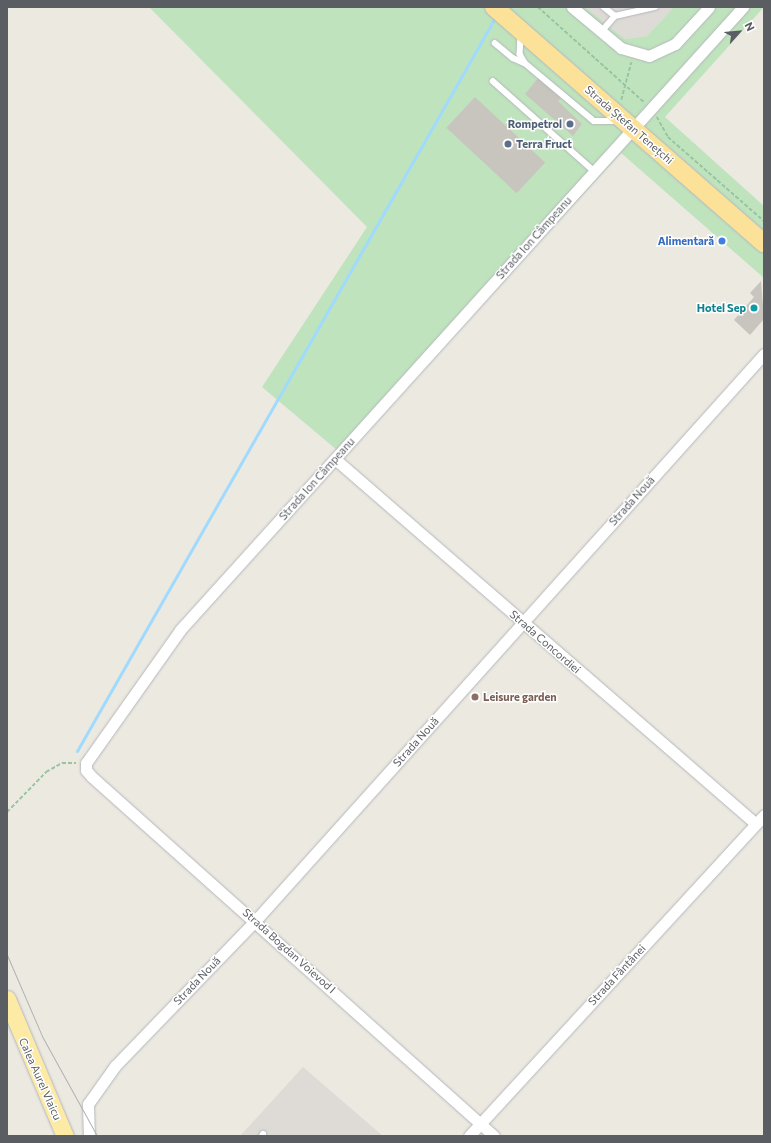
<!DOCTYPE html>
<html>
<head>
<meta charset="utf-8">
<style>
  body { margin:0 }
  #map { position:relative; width:771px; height:1143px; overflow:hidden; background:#ece9e1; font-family:Commissioner,sans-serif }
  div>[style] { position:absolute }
  .industrial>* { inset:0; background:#dedbd6 }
  .green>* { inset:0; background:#bfe4bd }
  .stream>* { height:3px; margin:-1.5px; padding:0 1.5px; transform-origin:1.5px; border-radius:1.5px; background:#a0dafd }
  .building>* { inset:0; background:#c8c4be; transform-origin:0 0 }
  .path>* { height:1.5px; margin-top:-0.75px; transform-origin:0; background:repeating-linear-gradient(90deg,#97c5a2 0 4px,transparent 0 6px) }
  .roads { filter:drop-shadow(0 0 1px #b4b7bc) drop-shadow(0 0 1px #b4b7bc) }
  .service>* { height:5.5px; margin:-2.75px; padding:0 2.75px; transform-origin:2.75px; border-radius:2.75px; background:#fff }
  .minor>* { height:11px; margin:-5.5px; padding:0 5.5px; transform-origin:5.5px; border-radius:5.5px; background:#fff }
  .primary>* { height:17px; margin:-8.5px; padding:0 8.5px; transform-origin:8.5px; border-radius:8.5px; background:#fdeaa5 }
  .trunk>* { height:18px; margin:-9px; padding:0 9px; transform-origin:9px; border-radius:9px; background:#fce198 }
  .tram>* { height:1px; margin:-0.5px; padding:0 0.5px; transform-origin:0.5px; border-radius:0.5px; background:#b0b1b2 }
  .dots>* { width:11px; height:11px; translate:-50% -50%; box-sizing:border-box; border:2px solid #fff; border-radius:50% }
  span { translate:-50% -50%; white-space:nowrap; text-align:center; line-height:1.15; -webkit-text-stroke:3px #fff; paint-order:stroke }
  .service-label { font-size:11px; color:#4e5e75; font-weight:700 }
  .right { translate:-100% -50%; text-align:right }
  .left { translate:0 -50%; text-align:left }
  .street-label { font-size:11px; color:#5a5e62 }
  .shop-label { font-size:11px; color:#366cbe; font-weight:700 }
  .culture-label { font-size:11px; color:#0d838f; font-weight:700 }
  .education-label { font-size:11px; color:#785e54; font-weight:700 }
  .frame { position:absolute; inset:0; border:8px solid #5a5e62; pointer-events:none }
  .north { position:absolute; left:719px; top:12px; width:40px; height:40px; -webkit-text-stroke:3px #fff; paint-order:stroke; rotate:63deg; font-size:11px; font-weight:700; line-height:16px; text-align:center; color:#5a5e62 }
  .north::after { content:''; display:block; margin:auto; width:14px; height:18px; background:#5a5e62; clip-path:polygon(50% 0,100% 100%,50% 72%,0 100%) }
</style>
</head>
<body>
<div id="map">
  <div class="industrial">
    <div style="clip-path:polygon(585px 7px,674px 7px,647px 36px,625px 39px)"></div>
    <div style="clip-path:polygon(303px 1067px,383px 1136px,240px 1136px)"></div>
  </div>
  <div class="green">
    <div style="clip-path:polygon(149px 7px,585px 7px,625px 39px,647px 36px,674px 7px,764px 7px,665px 117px,764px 206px,764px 278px,621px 153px,344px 456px,262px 387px,367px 227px)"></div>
  </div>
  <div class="stream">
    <div style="left:77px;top:751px;width:846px;rotate:-60.31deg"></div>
  </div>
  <div class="building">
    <div style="clip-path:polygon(538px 78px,561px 98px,558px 101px,582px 124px,573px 136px,525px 94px)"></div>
    <div style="left:475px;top:97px;width:96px;height:42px;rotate:43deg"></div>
    <div style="clip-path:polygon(761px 281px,764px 319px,750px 335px,734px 320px,754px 297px,750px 293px)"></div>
  </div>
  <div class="path">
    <div style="left:538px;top:7px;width:142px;rotate:41.9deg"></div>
    <div style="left:621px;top:100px;width:39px;rotate:-75deg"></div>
    <div style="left:657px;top:117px;width:23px;rotate:61deg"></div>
    <div style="left:668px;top:137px;width:128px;rotate:41.2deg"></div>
    <div style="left:7px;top:812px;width:56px;rotate:-45.7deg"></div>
    <div style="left:46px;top:772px;width:18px;rotate:-29deg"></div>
    <div style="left:62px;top:763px;width:14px"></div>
  </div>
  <div class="roads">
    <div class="service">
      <div style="left:604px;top:7px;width:14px;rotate:39deg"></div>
      <div style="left:601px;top:32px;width:21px;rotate:-49deg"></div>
      <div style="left:615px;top:16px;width:41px;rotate:-12.7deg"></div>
      <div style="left:521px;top:36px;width:18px;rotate:93deg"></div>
      <div style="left:520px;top:54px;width:10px;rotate:61deg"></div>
      <div style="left:525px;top:63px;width:90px;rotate:40deg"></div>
      <div style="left:594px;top:121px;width:24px"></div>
      <div style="left:495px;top:43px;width:23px;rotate:40deg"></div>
      <div style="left:513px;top:58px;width:12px;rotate:24deg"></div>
      <div style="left:493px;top:81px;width:135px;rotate:41.7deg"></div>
      <div style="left:262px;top:1136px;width:2px;rotate:-63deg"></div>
    </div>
    <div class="minor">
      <div style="left:572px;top:7px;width:64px;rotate:39.9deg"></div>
      <div style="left:621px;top:48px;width:29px;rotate:16deg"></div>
      <div style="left:649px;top:56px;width:29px;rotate:-25deg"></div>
      <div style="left:675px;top:44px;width:50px;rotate:-47.4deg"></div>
      <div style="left:335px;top:459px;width:557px;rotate:40.92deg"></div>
      <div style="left:89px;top:1136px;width:32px;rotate:-92deg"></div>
      <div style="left:88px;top:1104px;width:47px;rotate:-54.6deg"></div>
      <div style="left:115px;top:1066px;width:202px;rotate:-46deg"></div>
      <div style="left:255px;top:921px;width:762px;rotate:-48.09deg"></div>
      <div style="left:469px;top:1136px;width:436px;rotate:-47.4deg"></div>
      <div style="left:494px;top:1136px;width:540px;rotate:-138.23deg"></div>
      <div style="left:91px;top:776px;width:8px;rotate:-130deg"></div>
      <div style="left:86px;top:770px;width:7px;rotate:-90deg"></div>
      <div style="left:86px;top:763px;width:163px;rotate:-54.7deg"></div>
      <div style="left:180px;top:630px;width:840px;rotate:-47.9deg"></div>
    </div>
    <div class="primary">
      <div style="left:7px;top:999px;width:149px;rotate:67.1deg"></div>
    </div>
    <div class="trunk">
      <div style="left:494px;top:7px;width:359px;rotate:41.2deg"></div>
    </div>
  </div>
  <div class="tram">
    <div style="left:7px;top:955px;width:90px;rotate:66.6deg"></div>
    <div style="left:43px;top:1038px;width:112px;rotate:61.1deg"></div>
  </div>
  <div class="dots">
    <div style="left:570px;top:124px;background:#5c6f8a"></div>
    <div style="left:508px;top:144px;background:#5c6f8a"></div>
    <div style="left:722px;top:241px;background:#3f7fe0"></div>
    <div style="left:754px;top:308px;background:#0f9aa8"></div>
    <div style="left:475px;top:697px;background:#8d6e63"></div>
  </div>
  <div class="service-label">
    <span class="right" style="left:562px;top:124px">Rompetrol</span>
    <span class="left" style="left:516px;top:144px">Terra Fruct</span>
  </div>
  <div class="street-label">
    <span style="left:629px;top:125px;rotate:41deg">Strada Ștefan Tenețchi</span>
    <span style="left:534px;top:238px;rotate:-48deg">Strada Ion Câmpeanu</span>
    <span style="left:317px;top:479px;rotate:-48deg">Strada Ion Câmpeanu</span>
    <span style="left:632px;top:501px;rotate:-48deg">Strada Nouă</span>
    <span style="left:545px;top:642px;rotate:41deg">Strada Concordiei</span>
    <span style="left:416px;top:742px;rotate:-48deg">Strada Nouă</span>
    <span style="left:289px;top:951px;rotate:42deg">Strada Bogdan Voievod I</span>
    <span style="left:617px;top:975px;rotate:-47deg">Strada Fântânei</span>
    <span style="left:197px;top:981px;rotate:-46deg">Strada Nouă</span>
    <span style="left:40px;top:1079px;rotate:66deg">Calea Aurel Vlaicu</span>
  </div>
  <div class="shop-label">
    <span class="right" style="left:714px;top:241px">Alimentară</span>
  </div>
  <div class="culture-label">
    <span class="right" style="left:746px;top:308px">Hotel Sep</span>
  </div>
  <div class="education-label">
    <span class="left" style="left:483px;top:697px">Leisure garden</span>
  </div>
  <div class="frame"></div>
  <div class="north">N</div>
</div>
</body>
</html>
